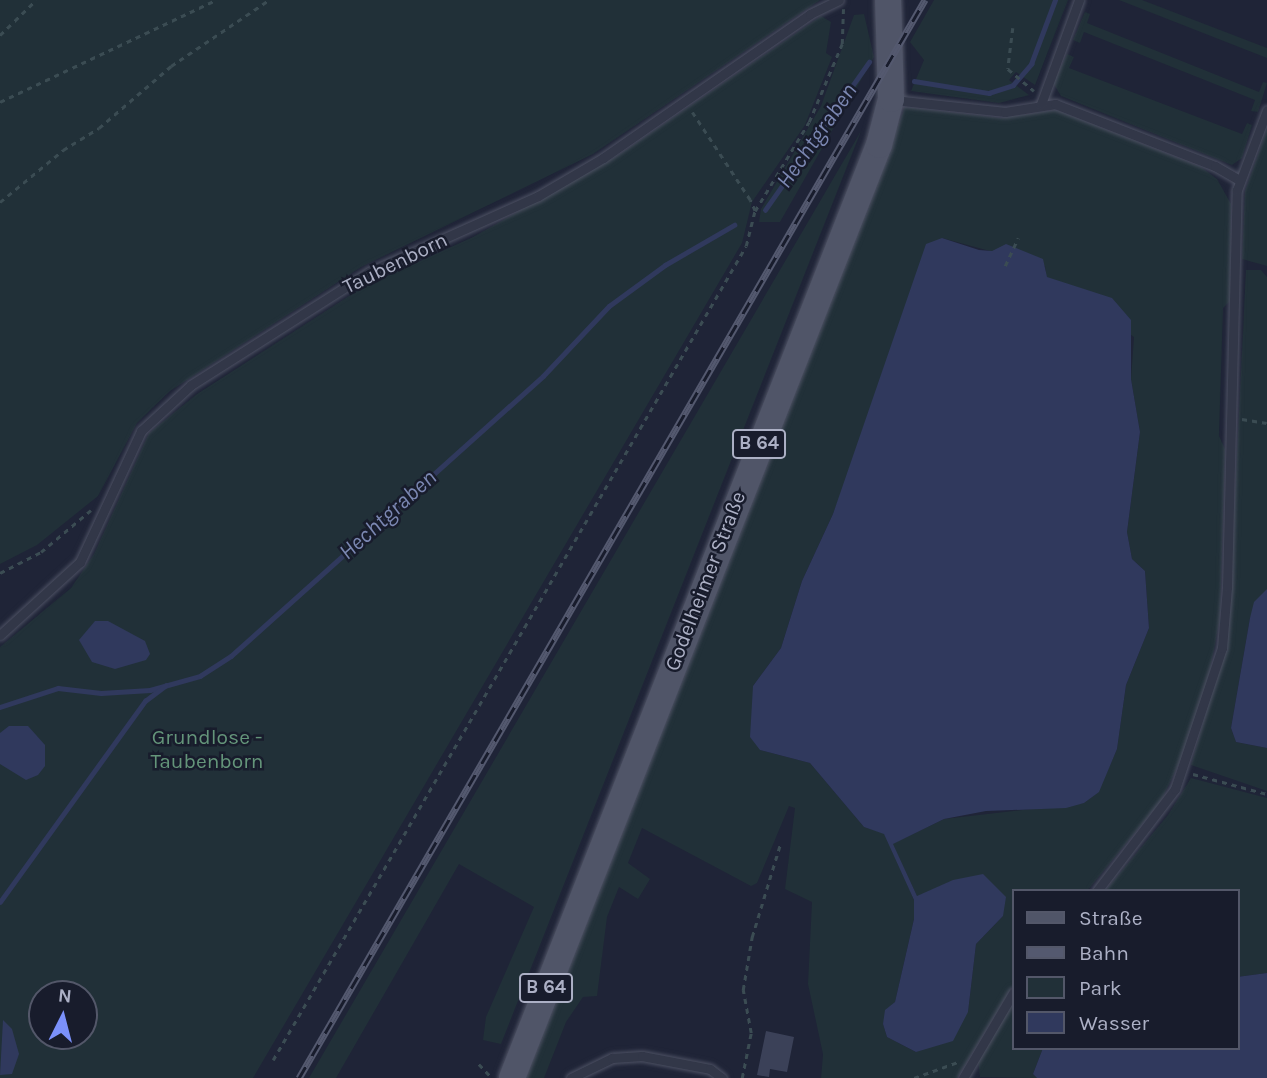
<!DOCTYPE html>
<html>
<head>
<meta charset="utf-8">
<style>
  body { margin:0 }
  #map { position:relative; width:1267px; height:1078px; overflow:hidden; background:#1f2437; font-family:Karla,sans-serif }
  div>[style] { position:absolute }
  .green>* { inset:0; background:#213038 }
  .water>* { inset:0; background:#30395d }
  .stream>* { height:4.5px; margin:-2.25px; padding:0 2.25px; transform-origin:2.25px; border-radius:2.25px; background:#30395d }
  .building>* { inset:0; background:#3b4158 }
  .path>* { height:2.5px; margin-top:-1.25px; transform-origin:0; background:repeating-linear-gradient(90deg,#3b4c53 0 5px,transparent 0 10px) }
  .roads { filter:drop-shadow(0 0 2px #4d5163) drop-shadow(0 0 2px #4d5163) }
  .service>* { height:9px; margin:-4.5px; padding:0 4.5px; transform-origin:4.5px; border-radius:4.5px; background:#323748 }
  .primary>* { height:26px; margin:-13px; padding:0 13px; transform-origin:13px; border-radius:13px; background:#505568 }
  .rail>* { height:7px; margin-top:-3.5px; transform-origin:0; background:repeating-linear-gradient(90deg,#181c2c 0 13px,#54596f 0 26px); box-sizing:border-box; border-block:2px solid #54596f }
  span { translate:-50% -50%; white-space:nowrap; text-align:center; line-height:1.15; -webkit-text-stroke:5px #181c2c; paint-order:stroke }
  .shield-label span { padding:2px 5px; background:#181c2c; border:2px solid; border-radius:5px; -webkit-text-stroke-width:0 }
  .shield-label { font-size:19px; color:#acb0c5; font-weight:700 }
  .street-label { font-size:21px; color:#acb0c5 }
  .park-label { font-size:21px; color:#64957a }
  .water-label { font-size:23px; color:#7b87b2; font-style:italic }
  .legend { position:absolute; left:1012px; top:889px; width:228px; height:161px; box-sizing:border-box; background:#181c2c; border:2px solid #535769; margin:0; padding:9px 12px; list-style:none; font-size:21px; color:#acb0c5 }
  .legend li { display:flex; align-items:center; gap:14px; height:35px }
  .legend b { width:35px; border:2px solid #535769 }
  .north { position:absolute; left:28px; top:980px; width:70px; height:70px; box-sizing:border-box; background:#181c2c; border:2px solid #535769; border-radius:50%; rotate:6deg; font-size:19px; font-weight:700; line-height:28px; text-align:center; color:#acb0c5 }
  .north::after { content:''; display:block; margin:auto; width:24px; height:32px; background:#7b91fb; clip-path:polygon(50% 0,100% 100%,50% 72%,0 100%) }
</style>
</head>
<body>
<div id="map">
  <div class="green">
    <div style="clip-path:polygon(0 0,820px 0,593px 154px,361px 267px,170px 391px,137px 423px,98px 496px,37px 545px,0 564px)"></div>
    <div style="clip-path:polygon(934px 0,1068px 0,1035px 85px,1016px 72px,1009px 80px,1029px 95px,999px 103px,911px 91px,924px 60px,910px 42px)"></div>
    <div style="clip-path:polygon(1119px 0,1142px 0,1267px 48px,1267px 58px)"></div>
    <div style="clip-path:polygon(1085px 12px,1090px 14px,1087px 23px,1259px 92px,1263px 82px,1267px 83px,1258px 112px,1251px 111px,1255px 100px,1084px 32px,1080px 43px,1073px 40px)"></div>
    <div style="clip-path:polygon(864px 14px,874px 57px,780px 222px,759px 222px,761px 209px,821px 106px,854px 15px)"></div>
    <div style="clip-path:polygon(evenodd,821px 16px,831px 22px,826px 53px,832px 57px,805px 125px,752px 202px,742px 243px,253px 1078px,0 1078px,0 647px,71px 588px,94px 554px,149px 433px,197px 394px,363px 287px,473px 237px,617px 156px,821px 16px,42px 994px,84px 994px,84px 1036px,42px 1036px,42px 994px)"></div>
    <div style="clip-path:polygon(1067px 54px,1074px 57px,1069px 68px,1242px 134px,1247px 123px,1252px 125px,1242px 158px,1232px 165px,1061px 96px,1053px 83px)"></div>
    <div style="clip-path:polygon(evenodd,905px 107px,1001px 118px,1056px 110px,1201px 167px,1217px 179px,1231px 204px,1230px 301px,1223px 308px,1219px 436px,1225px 449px,1220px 618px,1209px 676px,1183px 755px,1161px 801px,1087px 891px,1013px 891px,1013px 985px,957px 1078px,821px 1078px,823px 1054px,808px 984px,812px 902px,785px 889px,795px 808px,789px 806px,757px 883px,751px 886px,642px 828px,628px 863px,650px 879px,638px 899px,619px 887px,607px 917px,597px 996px,583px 997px,566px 1022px,544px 1078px,521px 1078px,905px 107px,942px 238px,1045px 266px,1046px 277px,1134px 337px,1131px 379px,1140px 432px,1127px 532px,1132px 559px,1145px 571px,1149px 628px,1126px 685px,1117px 749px,1098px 792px,1084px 803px,944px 819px,892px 844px,917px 896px,1003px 916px,976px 944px,968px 1012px,916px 1052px,887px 1037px,883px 1024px,895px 1002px,914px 919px,914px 900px,894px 852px,884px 833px,864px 827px,810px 763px,760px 750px,753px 686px,781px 648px,802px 581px,833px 514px,942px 238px)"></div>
    <div style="clip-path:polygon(1267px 129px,1267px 266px,1242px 259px,1245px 191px)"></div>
    <div style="clip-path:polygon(861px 131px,501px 1044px,483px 1040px,486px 1017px,534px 907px,459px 864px,336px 1078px,309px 1078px)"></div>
    <div style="clip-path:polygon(1246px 270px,1261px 270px,1267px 277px,1267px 589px,1250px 618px,1231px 728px,1236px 742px,1267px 748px,1267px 791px,1191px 765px,1228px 637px)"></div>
    <div style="clip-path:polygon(1191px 778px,1267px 798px,1267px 973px,1237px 977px,1237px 891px,1105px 891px,1168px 815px)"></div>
    <div style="clip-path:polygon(1013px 1004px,1013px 1048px,1043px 1048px,1033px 1074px,1037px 1078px,980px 1077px,978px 1060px)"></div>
  </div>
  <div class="water">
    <div style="clip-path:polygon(942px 238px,979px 250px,992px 251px,1006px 244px,1043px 259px,1047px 277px,1112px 298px,1131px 320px,1131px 379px,1140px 432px,1127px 532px,1132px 559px,1145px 571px,1149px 628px,1126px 685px,1117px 749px,1099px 792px,1084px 803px,1066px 808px,986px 811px,944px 819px,893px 844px,917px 896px,953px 880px,983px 874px,1006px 897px,1003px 916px,976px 944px,968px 1012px,953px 1041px,916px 1052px,887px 1037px,883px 1024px,885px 1010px,895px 1002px,914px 919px,914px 900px,884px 834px,864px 827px,810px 763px,760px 750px,750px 737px,753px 686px,781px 648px,802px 581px,833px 514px,926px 244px)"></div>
    <div style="clip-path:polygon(1267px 589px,1267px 748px,1236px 742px,1231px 728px,1250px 618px,1254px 602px)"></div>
    <div style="clip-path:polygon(95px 621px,108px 621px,145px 641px,150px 654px,146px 660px,115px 669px,92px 662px,79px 640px)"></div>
    <div style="clip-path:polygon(9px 726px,28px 726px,45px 745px,45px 766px,38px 775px,26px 780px,0 764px,0 733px)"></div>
    <div style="clip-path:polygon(1267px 973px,1267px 1078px,1037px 1078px,1033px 1074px,1043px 1048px,1237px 1048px,1237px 977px)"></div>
    <div style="clip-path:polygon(3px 1020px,12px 1029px,19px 1054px,12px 1074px,0 1075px)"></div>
  </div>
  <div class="stream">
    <div style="left:914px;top:81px;width:76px;rotate:9.1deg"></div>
    <div style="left:989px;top:93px;width:25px;rotate:-18deg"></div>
    <div style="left:1013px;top:85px;width:28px;rotate:-49deg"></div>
    <div style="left:1031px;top:64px;width:68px;rotate:-69.4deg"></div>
    <div style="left:765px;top:210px;width:181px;rotate:-54.9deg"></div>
    <div style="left:0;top:707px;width:61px;rotate:-18.1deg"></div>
    <div style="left:58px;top:688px;width:43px;rotate:6.6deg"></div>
    <div style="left:101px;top:693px;width:49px;rotate:-3.5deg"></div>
    <div style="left:150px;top:690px;width:52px;rotate:-15.6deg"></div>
    <div style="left:200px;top:676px;width:37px;rotate:-33deg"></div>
    <div style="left:231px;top:656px;width:419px;rotate:-41.9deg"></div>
    <div style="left:543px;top:376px;width:96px;rotate:-46.7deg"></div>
    <div style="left:609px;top:306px;width:69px;rotate:-36.2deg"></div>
    <div style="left:665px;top:265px;width:80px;rotate:-30.1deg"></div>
    <div style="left:0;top:902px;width:248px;rotate:-54.2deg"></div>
    <div style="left:145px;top:701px;width:26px;rotate:-37deg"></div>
  </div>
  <div class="building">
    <div style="clip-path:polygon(766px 1031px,794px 1037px,787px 1072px,770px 1069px,769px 1077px,757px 1075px)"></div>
  </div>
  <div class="path">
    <div style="left:1013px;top:28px;width:41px;rotate:97deg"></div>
    <div style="left:1008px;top:69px;width:34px;rotate:40deg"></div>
    <div style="left:0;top:35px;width:50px;rotate:-44.2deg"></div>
    <div style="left:0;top:102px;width:239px;rotate:-25.3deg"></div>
    <div style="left:0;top:202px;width:82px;rotate:-39.5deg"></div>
    <div style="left:63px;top:150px;width:42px;rotate:-31.4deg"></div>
    <div style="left:99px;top:128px;width:95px;rotate:-40.7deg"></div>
    <div style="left:171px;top:66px;width:118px;rotate:-34deg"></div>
    <div style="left:755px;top:211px;width:104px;rotate:-58.8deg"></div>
    <div style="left:809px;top:122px;width:85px;rotate:-67.1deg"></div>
    <div style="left:842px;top:44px;width:35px;rotate:-88deg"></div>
    <div style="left:1005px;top:266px;width:31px;rotate:-65deg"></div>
    <div style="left:1242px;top:419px;width:25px;rotate:9deg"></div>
    <div style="left:0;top:573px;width:46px;rotate:-27.1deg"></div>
    <div style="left:41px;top:552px;width:65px;rotate:-40deg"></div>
    <div style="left:1193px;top:774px;width:77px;rotate:15.1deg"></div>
    <div style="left:273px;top:1060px;width:941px;rotate:-59.84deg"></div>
    <div style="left:746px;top:246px;width:36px;rotate:-76deg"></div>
    <div style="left:755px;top:211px;width:12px;rotate:-114deg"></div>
    <div style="left:750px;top:200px;width:105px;rotate:-123.4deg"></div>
    <div style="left:479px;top:1064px;width:19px;rotate:47deg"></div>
    <div style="left:742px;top:1078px;width:46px;rotate:-78.7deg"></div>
    <div style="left:751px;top:1033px;width:44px;rotate:-100.5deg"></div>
    <div style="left:743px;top:990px;width:54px;rotate:-80.4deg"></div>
    <div style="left:752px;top:937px;width:96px;rotate:-73.1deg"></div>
    <div style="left:914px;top:1078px;width:47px;rotate:-20deg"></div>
  </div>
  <div class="roads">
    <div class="service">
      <div style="left:893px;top:100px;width:113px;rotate:6.1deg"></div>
      <div style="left:1005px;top:112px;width:51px;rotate:-9.1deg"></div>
      <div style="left:1055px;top:104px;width:172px;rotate:21.2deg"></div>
      <div style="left:1215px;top:166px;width:28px;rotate:30deg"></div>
      <div style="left:1041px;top:104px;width:111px;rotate:-69.9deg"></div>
      <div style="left:0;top:635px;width:108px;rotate:-42.4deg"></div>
      <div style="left:80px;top:562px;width:145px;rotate:-65deg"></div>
      <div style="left:141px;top:431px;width:68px;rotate:-42.6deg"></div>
      <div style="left:191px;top:385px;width:211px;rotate:-32.4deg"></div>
      <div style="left:369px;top:272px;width:185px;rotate:-24.2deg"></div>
      <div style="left:538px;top:196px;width:75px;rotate:-30.3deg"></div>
      <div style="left:603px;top:158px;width:252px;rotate:-34.8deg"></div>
      <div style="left:810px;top:14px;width:32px;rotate:-26deg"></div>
      <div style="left:1097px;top:891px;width:128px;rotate:-52.6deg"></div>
      <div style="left:1175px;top:789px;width:149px;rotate:-71.6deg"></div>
      <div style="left:1222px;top:648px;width:61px;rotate:-85.3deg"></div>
      <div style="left:1227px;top:587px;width:397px;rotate:-88.6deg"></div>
      <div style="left:1237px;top:190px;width:85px;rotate:-69.4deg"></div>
      <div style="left:571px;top:1078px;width:46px;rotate:-26deg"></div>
      <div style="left:612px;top:1058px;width:30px;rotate:-4deg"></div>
      <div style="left:642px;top:1056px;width:69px;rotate:10.8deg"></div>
      <div style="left:710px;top:1069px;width:15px;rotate:37deg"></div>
      <div style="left:963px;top:1078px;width:99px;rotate:-59.5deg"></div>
    </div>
    <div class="primary">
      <div style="left:512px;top:1078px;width:1003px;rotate:-68.53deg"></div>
      <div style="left:879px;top:145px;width:48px;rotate:-75.4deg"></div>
      <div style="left:891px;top:99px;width:99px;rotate:-91.7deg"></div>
    </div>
  </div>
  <div class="rail">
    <div style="left:299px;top:1078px;width:1247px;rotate:-59.86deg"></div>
  </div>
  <div class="shield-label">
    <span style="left:759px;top:444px">B 64</span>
    <span style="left:546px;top:988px">B 64</span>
  </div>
  <div class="street-label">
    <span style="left:395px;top:263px;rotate:-26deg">Taubenborn</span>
    <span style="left:705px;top:581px;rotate:-69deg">Godelheimer Straße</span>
  </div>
  <div class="park-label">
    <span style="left:207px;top:749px">Grundlose -<br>Taubenborn</span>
  </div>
  <div class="water-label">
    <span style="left:817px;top:136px;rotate:-55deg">Hechtgraben</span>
    <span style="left:388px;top:515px;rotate:-42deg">Hechtgraben</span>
  </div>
  <ul class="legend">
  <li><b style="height:9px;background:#505568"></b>Straße</li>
  <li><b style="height:9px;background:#54596f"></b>Bahn</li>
  <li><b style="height:19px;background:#213038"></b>Park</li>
  <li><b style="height:19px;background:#30395d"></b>Wasser</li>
  </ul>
  <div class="north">N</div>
</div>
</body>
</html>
